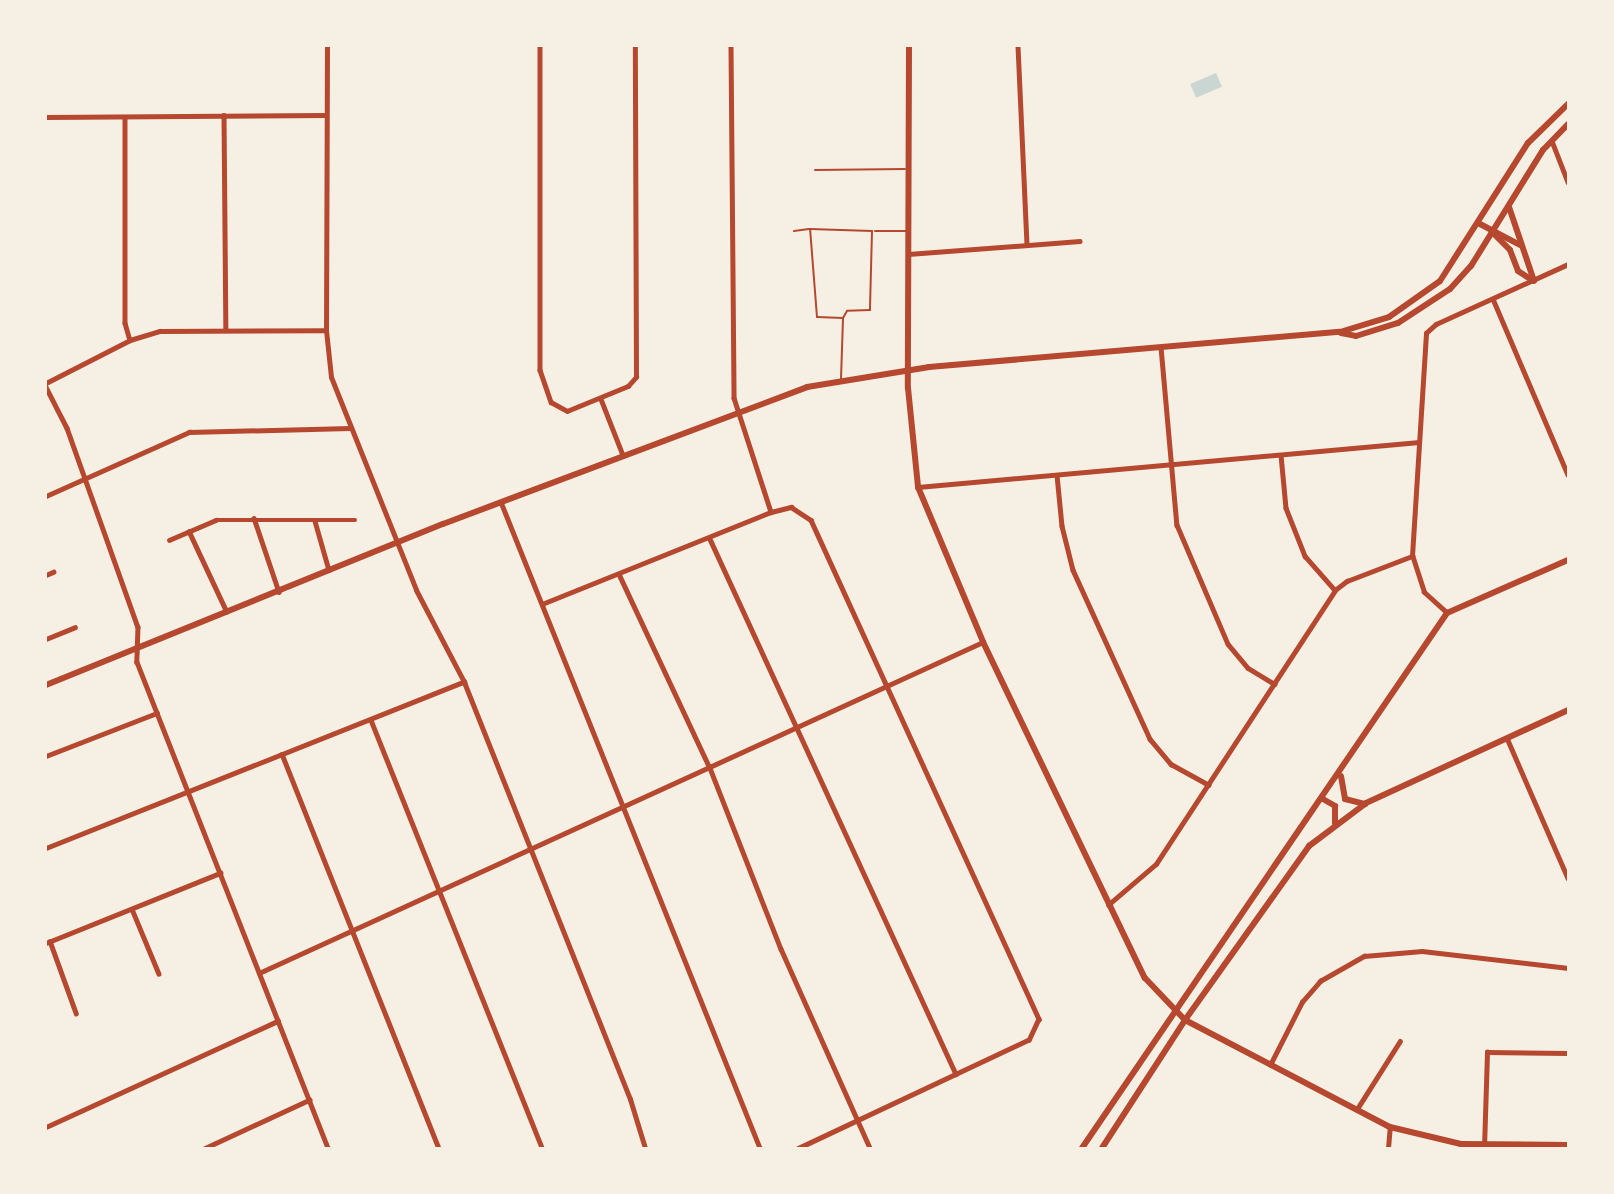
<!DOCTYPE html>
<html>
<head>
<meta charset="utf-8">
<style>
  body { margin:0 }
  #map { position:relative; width:1614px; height:1194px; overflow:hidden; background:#f6efe4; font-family:"Archivo Narrow",sans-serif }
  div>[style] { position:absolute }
  .water>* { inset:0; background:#c9d6d2; transform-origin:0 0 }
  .service>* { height:2px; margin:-1px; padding:0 1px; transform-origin:1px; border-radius:1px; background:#b5482f }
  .minor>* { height:4.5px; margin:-2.25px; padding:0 2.25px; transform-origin:2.25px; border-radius:2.25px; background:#b5482f }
  .tertiary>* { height:5px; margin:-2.5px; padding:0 2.5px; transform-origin:2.5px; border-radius:2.5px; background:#b5482f }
  .secondary>* { height:6px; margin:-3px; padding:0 3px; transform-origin:3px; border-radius:3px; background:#b5482f }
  span { translate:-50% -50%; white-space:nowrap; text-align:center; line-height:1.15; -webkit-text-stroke:7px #f6efe4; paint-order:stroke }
  .frame { position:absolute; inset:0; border:47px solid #f6efe4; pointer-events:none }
</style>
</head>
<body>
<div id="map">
  <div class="water">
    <div style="left:1216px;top:73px;width:15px;height:28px;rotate:67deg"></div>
  </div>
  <div class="service">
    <div style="left:815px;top:170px;width:90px;rotate:-0.6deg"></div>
    <div style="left:810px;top:229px;width:62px;rotate:1.8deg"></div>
    <div style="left:872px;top:231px;width:79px;rotate:91.5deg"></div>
    <div style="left:870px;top:310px;width:23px;rotate:178deg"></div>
    <div style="left:847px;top:311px;width:8px;rotate:120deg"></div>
    <div style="left:843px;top:318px;width:26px;rotate:-178deg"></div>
    <div style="left:817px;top:317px;width:88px;rotate:-94.5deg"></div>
    <div style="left:794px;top:231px;width:15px;rotate:-8deg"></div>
    <div style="left:875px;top:231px;width:32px"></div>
    <div style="left:841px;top:379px;width:61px;rotate:-88.1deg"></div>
  </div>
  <div class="minor">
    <div style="left:540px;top:46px;width:324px;rotate:90deg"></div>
    <div style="left:540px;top:370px;width:34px;rotate:71deg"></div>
    <div style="left:551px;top:402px;width:18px;rotate:29deg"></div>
    <div style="left:567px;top:411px;width:66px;rotate:-22.3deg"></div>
    <div style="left:628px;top:386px;width:12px;rotate:-48deg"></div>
    <div style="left:636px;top:377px;width:331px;rotate:-90.2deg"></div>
    <div style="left:731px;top:46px;width:352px;rotate:89.5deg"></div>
    <div style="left:734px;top:398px;width:120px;rotate:72deg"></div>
    <div style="left:1018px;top:46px;width:198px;rotate:87.4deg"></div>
    <div style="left:224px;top:115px;width:213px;rotate:89.5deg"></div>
    <div style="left:46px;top:117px;width:280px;rotate:-0.4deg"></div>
    <div style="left:125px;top:117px;width:206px;rotate:90deg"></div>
    <div style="left:125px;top:323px;width:18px;rotate:74deg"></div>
    <div style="left:1552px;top:141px;width:44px;rotate:68.7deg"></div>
    <div style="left:908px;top:254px;width:172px;rotate:-4.3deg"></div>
    <div style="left:1493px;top:299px;width:191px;rotate:66.9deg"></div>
    <div style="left:1161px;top:347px;width:179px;rotate:84.9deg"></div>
    <div style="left:1177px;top:525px;width:129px;rotate:66.8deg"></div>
    <div style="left:1228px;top:644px;width:31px;rotate:50deg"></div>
    <div style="left:1248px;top:668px;width:31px;rotate:31deg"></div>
    <div style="left:46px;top:383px;width:94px;rotate:-27.1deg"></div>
    <div style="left:130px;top:340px;width:31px;rotate:-17deg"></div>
    <div style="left:160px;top:331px;width:166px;rotate:-0.3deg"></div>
    <div style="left:46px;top:387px;width:46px;rotate:62.9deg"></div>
    <div style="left:67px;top:428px;width:211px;rotate:70.4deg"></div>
    <div style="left:138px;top:627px;width:35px;rotate:92deg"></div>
    <div style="left:137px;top:662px;width:522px;rotate:68.54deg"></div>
    <div style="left:601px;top:399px;width:60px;rotate:68.6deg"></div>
    <div style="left:1281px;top:455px;width:53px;rotate:84.6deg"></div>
    <div style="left:1286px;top:508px;width:52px;rotate:68.4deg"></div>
    <div style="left:1305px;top:556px;width:45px;rotate:48.6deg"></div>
    <div style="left:1057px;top:475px;width:51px;rotate:84.4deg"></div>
    <div style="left:1062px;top:526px;width:45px;rotate:76deg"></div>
    <div style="left:1073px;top:570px;width:186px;rotate:65.5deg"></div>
    <div style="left:1150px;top:739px;width:33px;rotate:50deg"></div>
    <div style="left:1171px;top:764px;width:43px;rotate:28.9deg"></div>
    <div style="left:918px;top:487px;width:503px;rotate:-5.13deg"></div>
    <div style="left:46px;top:496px;width:157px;rotate:-24.1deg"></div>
    <div style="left:189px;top:432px;width:161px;rotate:-1.4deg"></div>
    <div style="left:501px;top:502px;width:696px;rotate:68.15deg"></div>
    <div style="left:254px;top:518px;width:78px;rotate:71.3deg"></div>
    <div style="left:315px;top:521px;width:51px;rotate:74.1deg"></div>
    <div style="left:189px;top:531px;width:89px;rotate:64.9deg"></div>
    <div style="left:710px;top:539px;width:589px;rotate:65.31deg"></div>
    <div style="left:169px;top:540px;width:51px;rotate:-23.1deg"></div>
    <div style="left:216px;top:520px;width:139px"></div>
    <div style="left:619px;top:574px;width:214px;rotate:64.9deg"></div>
    <div style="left:710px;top:768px;width:194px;rotate:68.6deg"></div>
    <div style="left:781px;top:949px;width:218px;rotate:65.9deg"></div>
    <div style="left:46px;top:575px;width:8px;rotate:-23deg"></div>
    <div style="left:542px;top:604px;width:247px;rotate:-21.9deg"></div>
    <div style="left:771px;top:512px;width:21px;rotate:-14deg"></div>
    <div style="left:791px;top:507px;width:24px;rotate:33deg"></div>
    <div style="left:811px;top:520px;width:549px;rotate:65.44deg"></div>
    <div style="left:1039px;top:1019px;width:23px;rotate:115deg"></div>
    <div style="left:1029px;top:1040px;width:254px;rotate:154.8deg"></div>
    <div style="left:1447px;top:613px;width:31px;rotate:-138deg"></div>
    <div style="left:1424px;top:592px;width:38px;rotate:-108deg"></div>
    <div style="left:1412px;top:556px;width:223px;rotate:-86.4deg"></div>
    <div style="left:1426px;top:333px;width:13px;rotate:-42deg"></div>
    <div style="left:1436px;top:324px;width:145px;rotate:-24.4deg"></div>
    <div style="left:46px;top:639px;width:31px;rotate:-22deg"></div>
    <div style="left:371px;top:720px;width:461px;rotate:68.2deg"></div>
    <div style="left:1507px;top:738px;width:153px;rotate:66.5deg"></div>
    <div style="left:282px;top:754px;width:424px;rotate:68.3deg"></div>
    <div style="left:46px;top:756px;width:119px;rotate:-21.2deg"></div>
    <div style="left:46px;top:848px;width:450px;rotate:-21.7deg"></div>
    <div style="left:1108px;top:905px;width:63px;rotate:-40.5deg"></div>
    <div style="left:1156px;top:864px;width:327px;rotate:-56.8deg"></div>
    <div style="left:1335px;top:590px;width:15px;rotate:-37deg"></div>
    <div style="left:1347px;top:581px;width:70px;rotate:-21deg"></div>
    <div style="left:132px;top:909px;width:70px;rotate:67.4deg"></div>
    <div style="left:50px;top:941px;width:77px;rotate:70.1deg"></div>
    <div style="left:46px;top:943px;width:188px;rotate:-21.9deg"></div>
    <div style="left:259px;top:973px;width:796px;rotate:-24.57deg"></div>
    <div style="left:1270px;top:1065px;width:71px;rotate:-63.1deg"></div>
    <div style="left:1302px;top:1002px;width:28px;rotate:-49deg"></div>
    <div style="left:1320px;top:981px;width:51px;rotate:-29.6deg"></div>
    <div style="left:1364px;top:956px;width:58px;rotate:-4.9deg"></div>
    <div style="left:1422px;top:951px;width:147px;rotate:6.6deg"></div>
    <div style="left:1357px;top:1109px;width:80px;rotate:-57.7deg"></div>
    <div style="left:46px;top:1127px;width:255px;rotate:-24.6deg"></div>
    <div style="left:205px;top:1148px;width:115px;rotate:-24.8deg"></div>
    <div style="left:1388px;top:1148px;width:21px;rotate:-85deg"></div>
    <div style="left:1484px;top:1148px;width:96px;rotate:-88.2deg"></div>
    <div style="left:1487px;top:1052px;width:81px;rotate:0.7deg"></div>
  </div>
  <div class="tertiary">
    <div style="left:327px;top:46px;width:284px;rotate:90.2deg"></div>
    <div style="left:326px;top:330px;width:47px;rotate:83.9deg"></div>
    <div style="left:331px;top:377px;width:229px;rotate:68.2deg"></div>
    <div style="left:416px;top:590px;width:104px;rotate:62.4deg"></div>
    <div style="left:464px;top:682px;width:449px;rotate:68.3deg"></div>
    <div style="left:630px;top:1099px;width:51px;rotate:73deg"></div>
  </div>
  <div class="secondary">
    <div style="left:909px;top:46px;width:342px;rotate:90.2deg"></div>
    <div style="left:908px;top:388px;width:100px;rotate:84.2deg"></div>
    <div style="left:918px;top:487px;width:168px;rotate:67.2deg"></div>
    <div style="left:983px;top:642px;width:373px;rotate:64.3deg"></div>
    <div style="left:1145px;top:978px;width:58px;rotate:46.4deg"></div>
    <div style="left:1185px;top:1020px;width:231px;rotate:27.6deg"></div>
    <div style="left:1390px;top:1127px;width:73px;rotate:13.5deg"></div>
    <div style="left:1461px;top:1144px;width:107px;rotate:0.5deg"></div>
    <div style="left:1509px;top:207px;width:78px;rotate:71.3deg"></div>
    <div style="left:1480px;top:224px;width:45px;rotate:27.7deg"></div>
    <div style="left:1493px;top:233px;width:24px;rotate:45deg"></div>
    <div style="left:1510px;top:250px;width:22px;rotate:69deg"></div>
    <div style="left:1518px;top:271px;width:17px;rotate:33deg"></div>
    <div style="left:1341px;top:333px;width:15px;rotate:11deg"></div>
    <div style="left:1356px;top:336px;width:44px;rotate:-17.2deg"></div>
    <div style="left:1398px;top:323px;width:62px;rotate:-33.2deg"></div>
    <div style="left:1450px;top:289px;width:31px;rotate:-48deg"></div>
    <div style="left:1471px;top:266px;width:137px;rotate:-58.2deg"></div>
    <div style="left:1543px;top:150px;width:36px;rotate:-46deg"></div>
    <div style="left:46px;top:685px;width:428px;rotate:-22.1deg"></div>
    <div style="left:443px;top:524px;width:389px;rotate:-20.6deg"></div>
    <div style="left:807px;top:387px;width:124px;rotate:-9.3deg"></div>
    <div style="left:929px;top:367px;width:412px;rotate:-4.9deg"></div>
    <div style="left:1340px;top:332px;width:51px;rotate:-17deg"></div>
    <div style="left:1389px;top:317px;width:62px;rotate:-35.2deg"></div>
    <div style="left:1440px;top:281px;width:164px;rotate:-57.5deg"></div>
    <div style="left:1528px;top:143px;width:56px;rotate:-44.3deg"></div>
    <div style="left:1341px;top:776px;width:23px;rotate:80deg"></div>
    <div style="left:1345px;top:799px;width:21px;rotate:14deg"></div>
    <div style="left:1323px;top:799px;width:14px;rotate:30deg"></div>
    <div style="left:1335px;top:806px;width:17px;rotate:90deg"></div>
    <div style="left:1082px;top:1148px;width:648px;rotate:-55.7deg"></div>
    <div style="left:1447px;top:613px;width:132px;rotate:-23.7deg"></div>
    <div style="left:1102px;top:1148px;width:153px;rotate:-57deg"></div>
    <div style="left:1185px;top:1020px;width:214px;rotate:-54.5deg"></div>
    <div style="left:1309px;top:846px;width:71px;rotate:-37deg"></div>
    <div style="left:1366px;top:803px;width:222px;rotate:-24.7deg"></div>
  </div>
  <div class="frame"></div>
</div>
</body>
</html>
